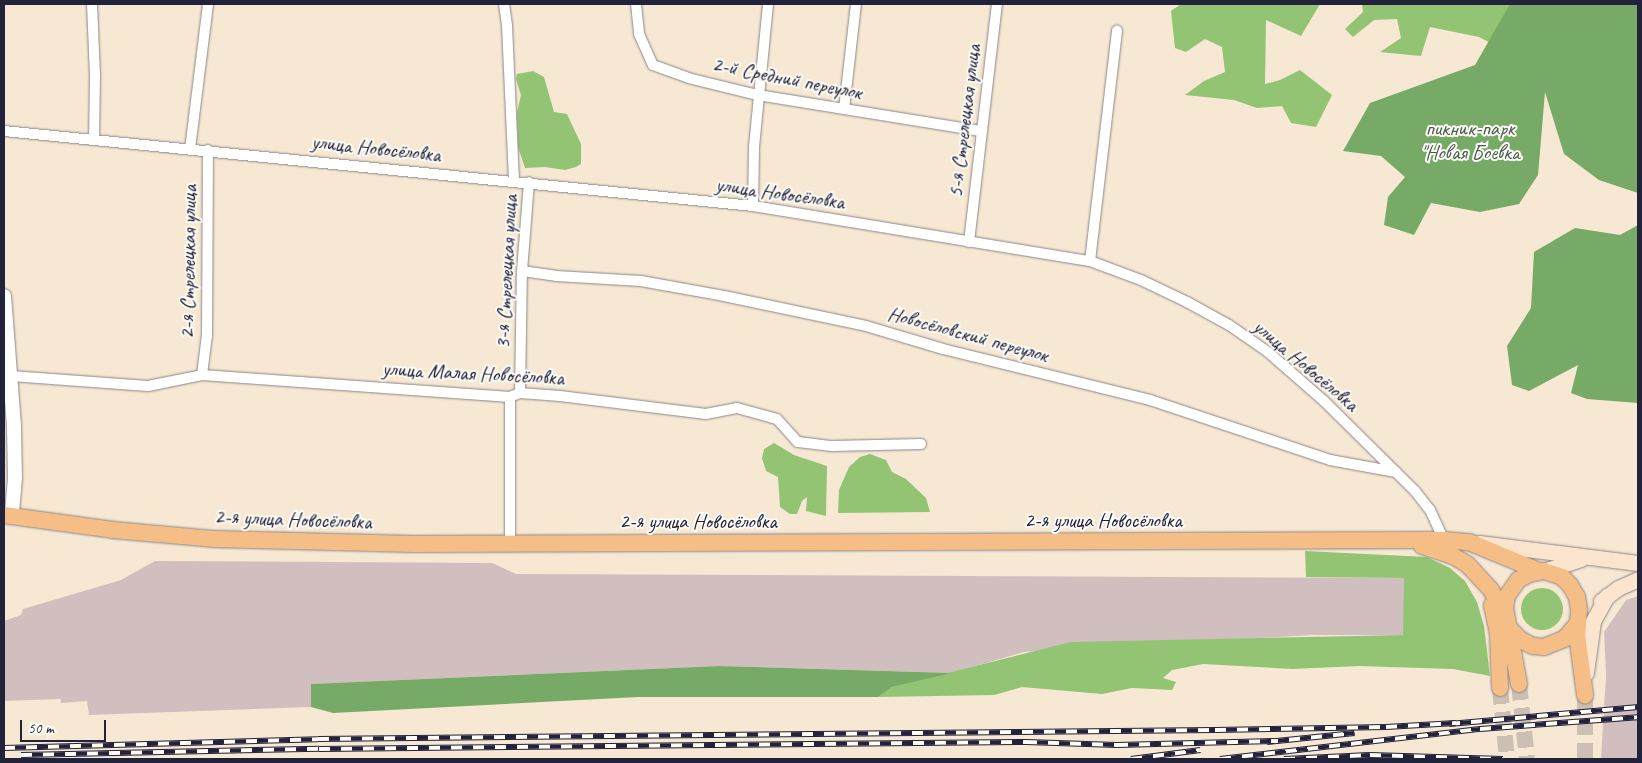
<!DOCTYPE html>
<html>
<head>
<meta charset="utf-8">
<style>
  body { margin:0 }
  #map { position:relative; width:1642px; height:763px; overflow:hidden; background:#f6e8d3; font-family:Caveat,sans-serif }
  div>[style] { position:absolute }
  .industrial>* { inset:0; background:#d1bfbf }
  .green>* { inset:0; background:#93c474 }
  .round { border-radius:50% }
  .forest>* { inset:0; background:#76aa66 }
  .primary-tunnel>* { height:16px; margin-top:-8px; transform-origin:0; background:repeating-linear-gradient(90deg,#ccc0b5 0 16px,transparent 0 24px) }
  .roads { filter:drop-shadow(0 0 1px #8c8587) drop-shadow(0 0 1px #8c8587) }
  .minor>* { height:10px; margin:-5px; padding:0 5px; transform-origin:5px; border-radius:5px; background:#fff }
  .tertiary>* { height:14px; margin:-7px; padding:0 7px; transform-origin:7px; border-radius:7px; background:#fff }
  .secondary>* { height:15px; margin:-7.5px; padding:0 7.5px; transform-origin:7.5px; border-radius:7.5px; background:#fbe5cf }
  .primary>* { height:16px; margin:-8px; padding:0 8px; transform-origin:8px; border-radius:8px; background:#f6be87 }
  .rail>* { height:5.5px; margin-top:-2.75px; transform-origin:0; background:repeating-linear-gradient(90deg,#fdfcf7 0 11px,#22223b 0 22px); box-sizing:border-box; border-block:1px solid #22223b }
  span { translate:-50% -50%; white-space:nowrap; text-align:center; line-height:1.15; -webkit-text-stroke:4px #fdfcf7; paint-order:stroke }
  .street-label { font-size:21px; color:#22223b }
  .park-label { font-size:21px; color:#4a5b4f }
  .frame { position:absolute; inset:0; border:5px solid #22223b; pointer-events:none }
  .scale { position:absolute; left:20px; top:720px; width:86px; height:22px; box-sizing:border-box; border:2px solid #22223b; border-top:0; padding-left:6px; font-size:15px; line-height:18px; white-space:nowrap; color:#22223b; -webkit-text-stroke:4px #fdfcf7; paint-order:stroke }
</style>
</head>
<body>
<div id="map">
  <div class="industrial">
    <div style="clip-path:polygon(155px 561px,492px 563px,516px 574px,1404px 578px,1404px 635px,1311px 635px,1024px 652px,951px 673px,719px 666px,311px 684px,311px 707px,89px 715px,87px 701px,61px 703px,61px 699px,4px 701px,4px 621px,21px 615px,23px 609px,121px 580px)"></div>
    <div style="clip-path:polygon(1638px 596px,1638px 759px,1601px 759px,1606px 675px,1604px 632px,1626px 600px)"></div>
  </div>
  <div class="green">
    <div style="clip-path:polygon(1181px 4px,1320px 4px,1301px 36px,1266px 20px,1265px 84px,1280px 80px,1300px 70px,1332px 95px,1316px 127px,1291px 123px,1282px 106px,1257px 108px,1234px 100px,1185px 95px,1204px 81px,1225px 72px,1222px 47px,1205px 39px,1186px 52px,1175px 48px,1171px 11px)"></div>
    <div style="clip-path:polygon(1362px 4px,1548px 4px,1504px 50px,1479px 37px,1430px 27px,1421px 56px,1380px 52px,1401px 38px,1397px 19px,1374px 20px,1353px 37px,1345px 29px,1363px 12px)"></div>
    <div style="clip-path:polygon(533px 71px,544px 77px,554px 112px,567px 114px,581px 144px,581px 164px,576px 167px,565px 170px,545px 167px,525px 168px,518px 147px,517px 113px,521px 95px,516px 79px,517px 74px)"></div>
    <div style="clip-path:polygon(774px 443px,794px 455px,827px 466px,826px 516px,806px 511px,807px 497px,802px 501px,797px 514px,790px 514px,780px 507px,778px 477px,766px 471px,762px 458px,764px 449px)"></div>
    <div style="clip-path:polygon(870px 454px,886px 460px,892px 472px,906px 479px,926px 498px,930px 512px,838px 513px,839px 490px,849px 467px,860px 457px)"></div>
    <div style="clip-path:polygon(1305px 551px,1427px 557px,1450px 568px,1465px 581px,1477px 602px,1484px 626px,1490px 676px,1453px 669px,1359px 666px,1293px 669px,1203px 664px,1172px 670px,1163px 678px,1176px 682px,1172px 690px,1132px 688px,1102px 694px,1022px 687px,994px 695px,878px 697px,892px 687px,1071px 642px,1403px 635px,1404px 578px,1306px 577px)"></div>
    <div class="round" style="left:1521px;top:588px;width:42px;height:42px"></div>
  </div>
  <div class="forest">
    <div style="clip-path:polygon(1510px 4px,1638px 4px,1638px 193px,1599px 180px,1564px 154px,1545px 92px,1538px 175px,1519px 204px,1480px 212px,1431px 203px,1414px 235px,1384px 225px,1388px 197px,1405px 177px,1381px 156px,1343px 151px,1370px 103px,1475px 65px)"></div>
    <div style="clip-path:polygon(1638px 225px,1638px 403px,1587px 399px,1571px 393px,1578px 365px,1529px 391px,1512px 385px,1507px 346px,1531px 308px,1534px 252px,1575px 228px,1620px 235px)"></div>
    <div style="clip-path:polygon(719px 666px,951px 673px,892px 687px,878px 697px,638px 697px,333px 713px,311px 707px,311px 684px)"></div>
  </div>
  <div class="primary-tunnel">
    <div style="left:1519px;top:684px;width:75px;rotate:83.9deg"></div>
    <div style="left:1500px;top:688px;width:71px;rotate:84.4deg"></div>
    <div style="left:1585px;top:759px;width:64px;rotate:-90deg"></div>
  </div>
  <div class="roads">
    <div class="minor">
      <div style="left:92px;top:4px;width:72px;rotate:87.6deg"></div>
      <div style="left:95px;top:76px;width:63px;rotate:90.9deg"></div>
      <div style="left:504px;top:4px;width:22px;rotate:82deg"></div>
      <div style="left:507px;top:26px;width:154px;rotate:87.4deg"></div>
      <div style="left:636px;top:4px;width:30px;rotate:84deg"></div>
      <div style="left:639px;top:34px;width:34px;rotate:66deg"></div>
      <div style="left:653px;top:65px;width:37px;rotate:20deg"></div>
      <div style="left:688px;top:78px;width:72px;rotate:13.7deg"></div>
      <div style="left:758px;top:95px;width:225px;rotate:9.2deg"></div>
      <div style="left:844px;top:109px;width:106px;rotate:-83.5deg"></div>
      <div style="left:4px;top:131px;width:753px;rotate:5.72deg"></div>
      <div style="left:753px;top:206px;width:341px;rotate:9.3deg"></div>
      <div style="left:1090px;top:261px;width:54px;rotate:20.4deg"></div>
      <div style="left:1141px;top:280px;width:51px;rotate:25.6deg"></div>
      <div style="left:1187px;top:302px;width:48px;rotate:28.7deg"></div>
      <div style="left:1229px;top:325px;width:47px;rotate:34.7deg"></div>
      <div style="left:1268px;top:352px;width:74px;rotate:41.2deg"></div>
      <div style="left:1324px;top:401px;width:128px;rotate:44.7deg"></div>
      <div style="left:1415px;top:491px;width:24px;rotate:52deg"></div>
      <div style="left:1430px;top:510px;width:33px;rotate:65deg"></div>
      <div style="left:190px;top:149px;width:146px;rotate:-82.9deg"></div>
      <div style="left:753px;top:206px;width:59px;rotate:-89deg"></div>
      <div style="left:754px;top:147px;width:144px;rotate:-84.4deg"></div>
      <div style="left:969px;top:242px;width:240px;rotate:-83.3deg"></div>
      <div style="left:1090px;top:261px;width:232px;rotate:-83.3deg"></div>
      <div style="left:522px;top:271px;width:34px;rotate:8deg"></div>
      <div style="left:556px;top:276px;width:85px;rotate:3.4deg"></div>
      <div style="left:641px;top:281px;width:84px;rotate:10.2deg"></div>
      <div style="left:724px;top:296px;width:145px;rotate:11.9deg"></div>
      <div style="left:866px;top:326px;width:80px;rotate:16.6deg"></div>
      <div style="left:943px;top:349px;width:213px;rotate:13.8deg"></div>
      <div style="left:1150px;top:400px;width:190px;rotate:18.4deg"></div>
      <div style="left:1330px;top:460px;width:67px;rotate:10.3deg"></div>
      <div style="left:202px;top:375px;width:38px;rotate:-83deg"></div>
      <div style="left:207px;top:337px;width:187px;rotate:-89.7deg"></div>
      <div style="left:11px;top:376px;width:137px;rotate:4.2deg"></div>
      <div style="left:148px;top:386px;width:55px;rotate:-11.5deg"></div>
      <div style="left:202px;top:375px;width:309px;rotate:4.1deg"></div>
      <div style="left:510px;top:397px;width:11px;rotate:-22deg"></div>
      <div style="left:520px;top:393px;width:40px;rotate:4.3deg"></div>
      <div style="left:560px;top:396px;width:147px;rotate:7deg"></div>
      <div style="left:706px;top:414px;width:32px;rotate:-11deg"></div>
      <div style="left:737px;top:408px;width:41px;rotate:15.4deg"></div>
      <div style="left:777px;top:419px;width:31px;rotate:48deg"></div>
      <div style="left:798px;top:442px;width:34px;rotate:7deg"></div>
      <div style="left:832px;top:446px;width:89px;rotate:-1.3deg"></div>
      <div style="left:520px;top:393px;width:122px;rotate:-89.1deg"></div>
      <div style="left:522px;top:271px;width:89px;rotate:-85.5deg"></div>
      <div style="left:510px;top:397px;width:146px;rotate:90deg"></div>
    </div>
    <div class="tertiary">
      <div style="left:4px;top:296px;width:131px;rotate:85.6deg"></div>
      <div style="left:14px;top:427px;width:51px;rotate:88.9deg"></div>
      <div style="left:15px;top:478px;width:38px;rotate:95deg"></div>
    </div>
    <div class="secondary">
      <div style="left:1479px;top:543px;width:160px;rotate:7.2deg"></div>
      <div style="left:1544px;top:571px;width:39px;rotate:-18deg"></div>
      <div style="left:1601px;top:601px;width:21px;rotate:-37deg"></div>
      <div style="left:1618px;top:588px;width:22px;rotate:-24deg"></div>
      <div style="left:1586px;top:673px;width:52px;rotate:-82.3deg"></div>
      <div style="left:1593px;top:621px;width:29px;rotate:-61deg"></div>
    </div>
    <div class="primary">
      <div style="left:4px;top:515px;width:110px;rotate:7.8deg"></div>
      <div style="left:113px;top:530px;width:100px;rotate:5.1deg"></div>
      <div style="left:213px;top:539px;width:201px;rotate:1.4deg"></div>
      <div style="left:414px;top:544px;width:1030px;rotate:-0.22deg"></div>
      <div style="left:1444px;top:540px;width:25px;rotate:5deg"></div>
      <div style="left:1469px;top:542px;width:76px;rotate:22.5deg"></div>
      <div style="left:1422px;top:546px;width:33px;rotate:18deg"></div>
      <div style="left:1453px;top:556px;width:16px;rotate:30deg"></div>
      <div style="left:1467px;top:564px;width:35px;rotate:47deg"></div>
      <div style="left:1491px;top:590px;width:30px;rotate:62deg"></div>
      <div style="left:1492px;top:605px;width:29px;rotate:78deg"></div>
      <div style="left:1498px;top:633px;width:55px;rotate:87.9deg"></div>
      <div style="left:1510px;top:629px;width:16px;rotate:45deg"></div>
      <div style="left:1521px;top:640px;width:13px;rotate:27deg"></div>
      <div style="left:1533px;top:646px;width:11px;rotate:5deg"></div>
      <div style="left:1544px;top:647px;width:22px;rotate:-22deg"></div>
      <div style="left:1564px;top:639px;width:21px;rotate:-49deg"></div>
      <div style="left:1519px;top:684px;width:77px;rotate:-100.4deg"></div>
      <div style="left:1505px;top:608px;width:12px;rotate:-81deg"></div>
      <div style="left:1507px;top:596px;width:19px;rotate:-55deg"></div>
      <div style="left:1518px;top:580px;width:13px;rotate:-29deg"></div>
      <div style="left:1529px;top:574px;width:15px;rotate:-11deg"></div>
      <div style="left:1544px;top:571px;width:19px;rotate:18deg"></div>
      <div style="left:1562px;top:577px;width:11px;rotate:45deg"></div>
      <div style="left:1570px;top:585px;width:14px;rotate:60deg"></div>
      <div style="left:1577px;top:597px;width:12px;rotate:81deg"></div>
      <div style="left:1579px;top:609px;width:26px;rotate:94deg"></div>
      <div style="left:1577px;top:635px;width:61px;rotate:82.4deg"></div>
    </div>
  </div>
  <div class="rail">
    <div style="left:1449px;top:724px;width:190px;rotate:-5.1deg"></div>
    <div style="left:1267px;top:742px;width:88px;rotate:-5.8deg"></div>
    <div style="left:4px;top:748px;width:314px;rotate:-1.6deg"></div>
    <div style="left:318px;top:739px;width:897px;rotate:-0.57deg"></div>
    <div style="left:1215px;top:730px;width:171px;rotate:-1deg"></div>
    <div style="left:1386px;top:727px;width:70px;rotate:-3.3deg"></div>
    <div style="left:21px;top:755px;width:298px;rotate:-1.2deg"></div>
    <div style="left:319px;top:749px;width:707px;rotate:-0.57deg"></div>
    <div style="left:1026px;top:742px;width:91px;rotate:1.9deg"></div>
    <div style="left:1117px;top:745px;width:157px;rotate:-1.5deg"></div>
    <div style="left:1131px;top:759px;width:70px;rotate:-7.4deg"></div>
    <div style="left:1220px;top:759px;width:262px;rotate:-6.6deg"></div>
    <div style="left:1480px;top:729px;width:158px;rotate:-4.3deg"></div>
    <div style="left:1284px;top:759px;width:86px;rotate:-2.7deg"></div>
    <div style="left:1370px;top:755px;width:133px;rotate:1.7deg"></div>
  </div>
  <div class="street-label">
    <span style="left:787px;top:78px;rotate:11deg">2-й Средний переулок</span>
    <span style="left:964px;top:121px;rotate:-83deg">5-я Стрелецкая улица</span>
    <span style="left:376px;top:148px;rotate:6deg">улица Новосёловка</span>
    <span style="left:780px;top:193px;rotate:8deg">улица Новосёловка</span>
    <span style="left:188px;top:262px;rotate:-89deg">2-я Стрелецкая улица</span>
    <span style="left:506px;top:272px;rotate:-87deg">3-я Стрелецкая улица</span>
    <span style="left:968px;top:334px;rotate:15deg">Новосёловский переулок</span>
    <span style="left:1306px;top:365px;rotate:40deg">улица Новосёловка</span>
    <span style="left:473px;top:373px;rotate:3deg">улица Малая Новосёловка</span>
    <span style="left:293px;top:519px;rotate:2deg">2-я улица Новосёловка</span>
    <span style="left:1103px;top:520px">2-я улица Новосёловка</span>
    <span style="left:698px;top:521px">2-я улица Новосёловка</span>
  </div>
  <div class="park-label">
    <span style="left:1470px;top:140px">пикник-парк<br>"Новая Боевка</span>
  </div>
  <div class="frame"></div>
  <div class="scale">50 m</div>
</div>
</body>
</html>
